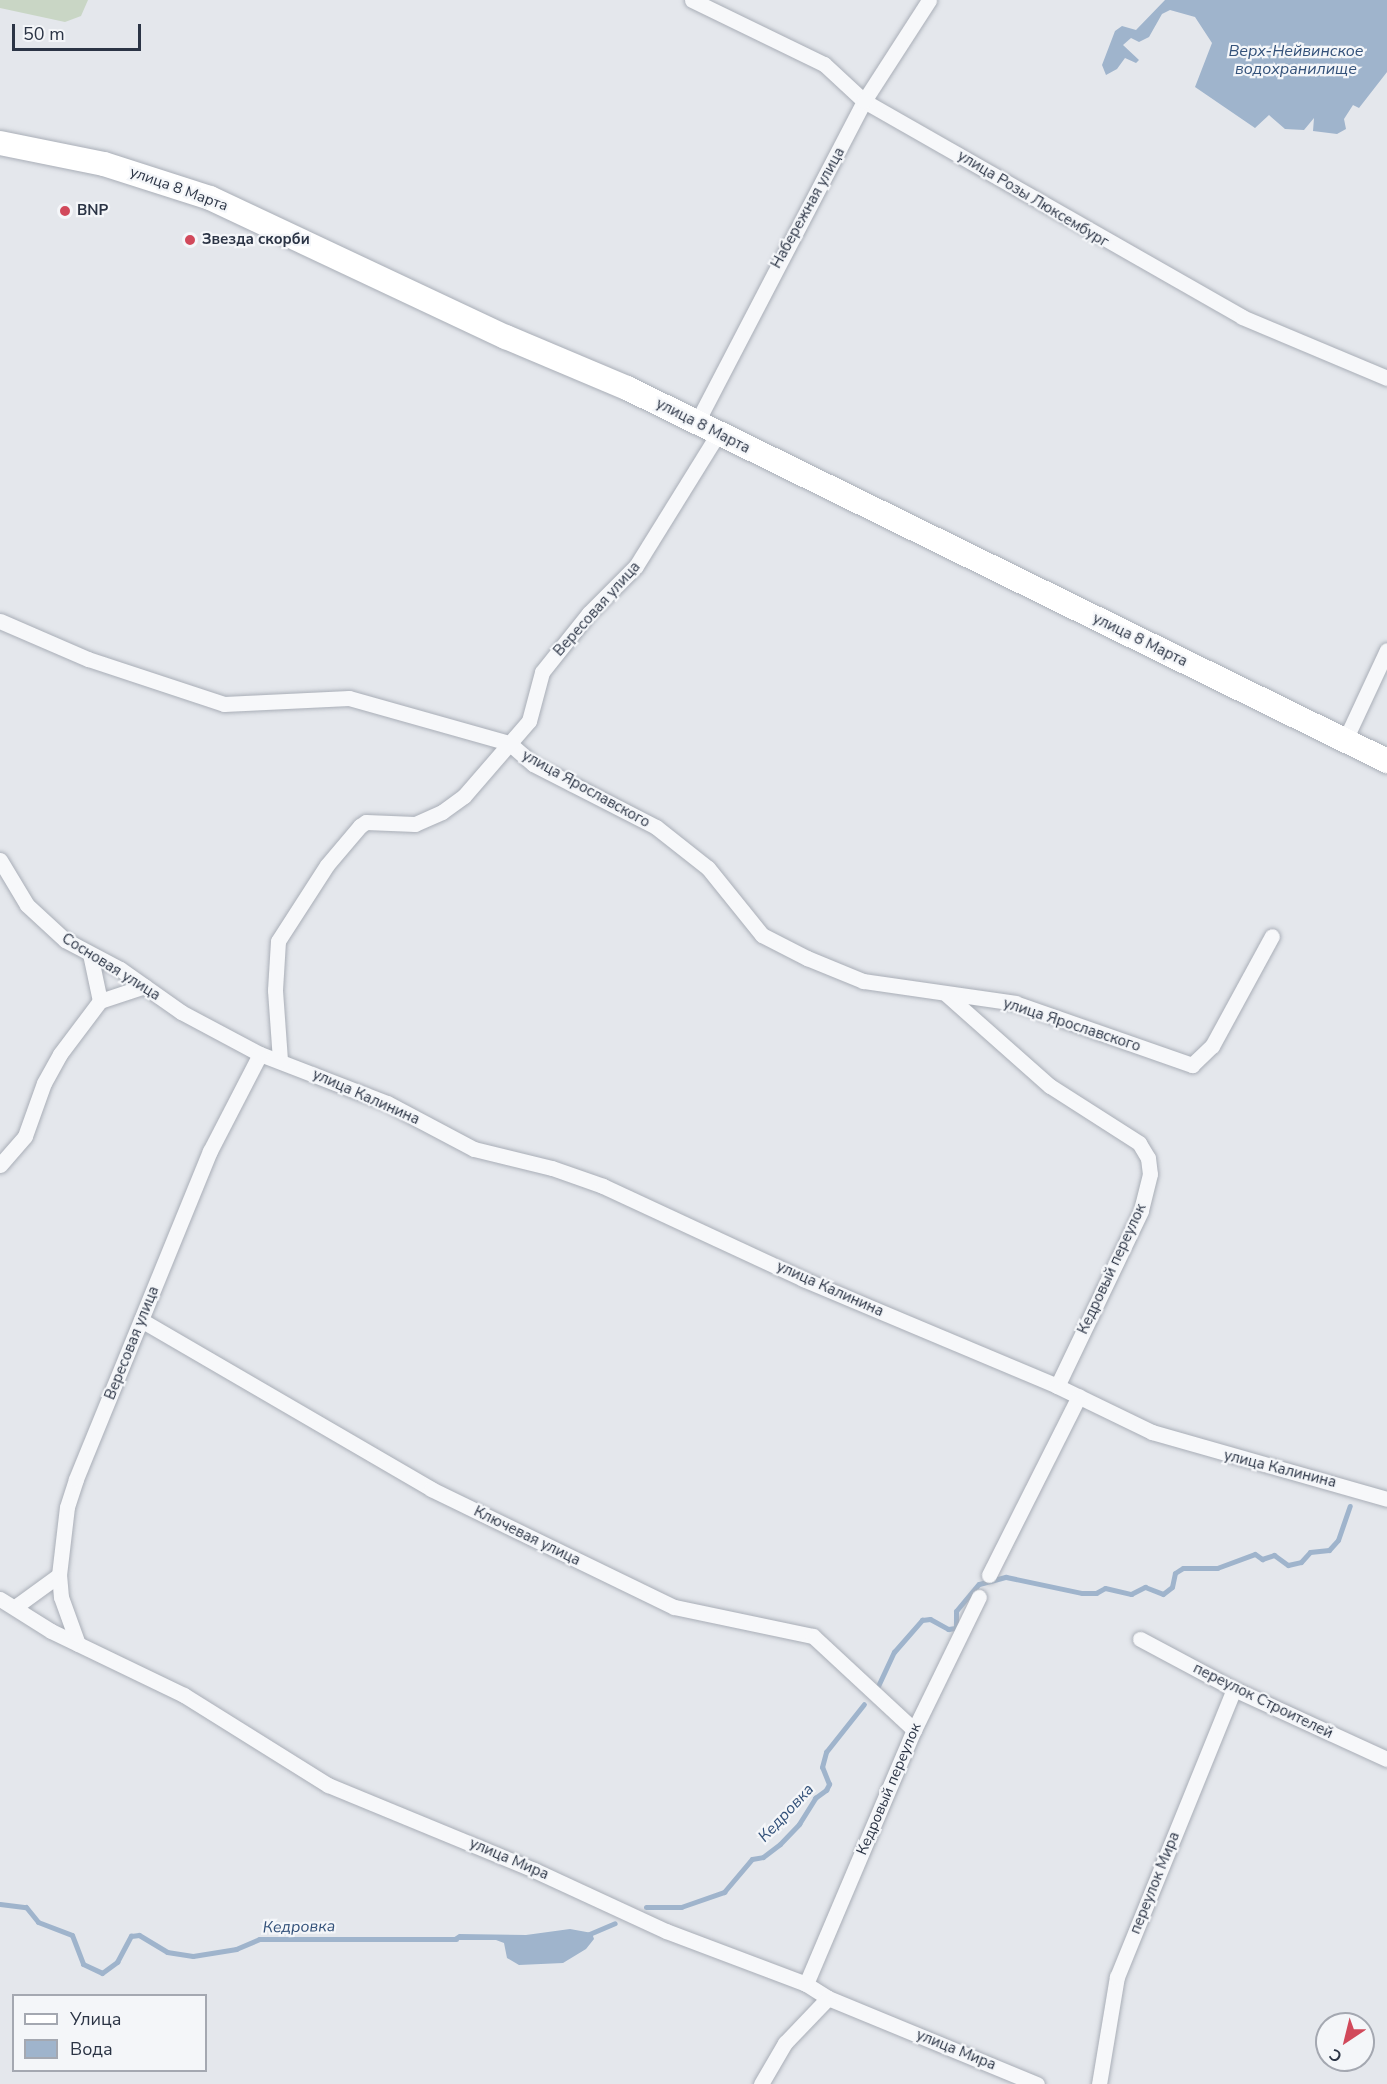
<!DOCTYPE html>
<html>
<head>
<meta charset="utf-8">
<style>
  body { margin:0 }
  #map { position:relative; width:1387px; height:2084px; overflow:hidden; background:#e4e7ec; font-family:"Nunito Sans",sans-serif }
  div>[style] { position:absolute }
  .green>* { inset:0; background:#c9d6c5 }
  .water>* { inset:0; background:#9fb4cc }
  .stream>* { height:5px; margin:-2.5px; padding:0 2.5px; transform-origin:2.5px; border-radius:2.5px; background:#9fb4cc }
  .roads { filter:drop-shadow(0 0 2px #a9aeb7) drop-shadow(0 0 2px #a9aeb7) }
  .street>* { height:15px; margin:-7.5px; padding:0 7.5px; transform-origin:7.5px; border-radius:7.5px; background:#f7f8fa }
  .primary>* { height:24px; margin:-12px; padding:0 12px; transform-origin:12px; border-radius:12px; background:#fff }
  .dots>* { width:16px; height:16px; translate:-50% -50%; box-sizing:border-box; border:3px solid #f4f6f9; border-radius:50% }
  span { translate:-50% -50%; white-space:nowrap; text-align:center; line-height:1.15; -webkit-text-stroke:4.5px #f4f6f9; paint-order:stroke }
  .street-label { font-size:15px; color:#2b3445 }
  .poi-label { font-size:15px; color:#2b3445; font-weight:700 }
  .left { translate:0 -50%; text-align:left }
  .water-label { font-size:16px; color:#34527a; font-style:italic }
  .legend { position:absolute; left:12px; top:1994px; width:195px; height:78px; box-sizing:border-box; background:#f4f6f9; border:2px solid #a4a8b1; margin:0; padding:8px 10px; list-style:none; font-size:18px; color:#2b3445 }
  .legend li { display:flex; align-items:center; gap:12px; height:30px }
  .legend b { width:30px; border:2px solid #a4a8b1 }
  .north { position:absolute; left:1315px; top:2012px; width:60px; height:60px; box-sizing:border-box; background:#f4f6f9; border:2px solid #a4a8b1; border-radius:50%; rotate:215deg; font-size:16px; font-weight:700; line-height:24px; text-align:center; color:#2b3445 }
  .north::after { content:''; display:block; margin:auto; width:21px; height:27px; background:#d1495b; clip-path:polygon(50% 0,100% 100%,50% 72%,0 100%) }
  .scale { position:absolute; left:12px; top:24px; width:129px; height:27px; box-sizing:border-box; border:3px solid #2b3445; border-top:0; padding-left:8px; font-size:18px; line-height:21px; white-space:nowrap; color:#2b3445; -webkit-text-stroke:4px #f4f6f9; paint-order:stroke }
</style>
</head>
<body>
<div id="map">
  <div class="green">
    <div style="clip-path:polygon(0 0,88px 0,81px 16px,65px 22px,0 8px)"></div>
  </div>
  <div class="water">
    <div style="clip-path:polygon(1165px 0,1387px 0,1387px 72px,1359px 108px,1353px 105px,1344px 119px,1346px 129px,1337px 134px,1313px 131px,1314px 118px,1304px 130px,1285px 129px,1269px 115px,1255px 128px,1195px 87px,1212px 43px,1195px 17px,1170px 10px,1162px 14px,1149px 37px,1139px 42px,1131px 38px,1123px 45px,1139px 60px,1136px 63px,1125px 58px,1117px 69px,1106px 75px,1102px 65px,1115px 31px,1122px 26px,1136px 30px)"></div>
    <div style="clip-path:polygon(570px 1929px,592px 1933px,594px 1939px,586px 1949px,563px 1963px,519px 1965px,507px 1958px,504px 1943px,496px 1940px,450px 1940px,459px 1934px,526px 1935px)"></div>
  </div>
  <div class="stream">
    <div style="left:878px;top:1686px;width:38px;rotate:-65deg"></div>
    <div style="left:894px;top:1652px;width:43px;rotate:-48.8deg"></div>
    <div style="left:922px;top:1620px;width:8px;rotate:-7deg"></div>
    <div style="left:930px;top:1619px;width:21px;rotate:29deg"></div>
    <div style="left:948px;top:1629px;width:8px;rotate:-7deg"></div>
    <div style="left:956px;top:1628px;width:17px;rotate:-90deg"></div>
    <div style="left:956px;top:1611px;width:35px;rotate:-50deg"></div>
    <div style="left:979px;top:1584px;width:28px;rotate:-15deg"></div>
    <div style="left:1006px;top:1577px;width:78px;rotate:11.9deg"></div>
    <div style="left:1082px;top:1593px;width:14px"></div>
    <div style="left:1096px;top:1593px;width:10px;rotate:-29deg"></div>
    <div style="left:1105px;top:1588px;width:27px;rotate:13deg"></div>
    <div style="left:1131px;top:1594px;width:16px;rotate:-27deg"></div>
    <div style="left:1145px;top:1587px;width:19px;rotate:21deg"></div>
    <div style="left:1163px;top:1594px;width:11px;rotate:-38deg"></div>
    <div style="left:1172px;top:1587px;width:14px;rotate:-78deg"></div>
    <div style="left:1175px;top:1573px;width:9px;rotate:-32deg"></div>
    <div style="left:1183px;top:1568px;width:34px"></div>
    <div style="left:1217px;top:1568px;width:40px;rotate:-20.2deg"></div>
    <div style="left:1255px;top:1554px;width:9px;rotate:36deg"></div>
    <div style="left:1262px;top:1559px;width:13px;rotate:-18deg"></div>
    <div style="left:1274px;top:1555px;width:17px;rotate:36deg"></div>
    <div style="left:1288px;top:1565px;width:13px;rotate:-13deg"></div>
    <div style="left:1301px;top:1562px;width:13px;rotate:-48deg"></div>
    <div style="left:1310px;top:1552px;width:19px;rotate:-6deg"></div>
    <div style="left:1329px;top:1550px;width:13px;rotate:-48deg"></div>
    <div style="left:1338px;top:1540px;width:36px;rotate:-71deg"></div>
    <div style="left:0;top:1904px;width:26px;rotate:7deg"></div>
    <div style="left:26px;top:1907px;width:19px;rotate:51deg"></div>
    <div style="left:38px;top:1922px;width:36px;rotate:21deg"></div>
    <div style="left:72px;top:1935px;width:31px;rotate:69deg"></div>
    <div style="left:83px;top:1964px;width:21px;rotate:25deg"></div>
    <div style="left:102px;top:1973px;width:19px;rotate:-36deg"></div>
    <div style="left:117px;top:1962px;width:30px;rotate:-62deg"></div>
    <div style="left:131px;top:1936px;width:8px;rotate:-7deg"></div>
    <div style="left:139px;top:1935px;width:33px;rotate:31deg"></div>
    <div style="left:167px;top:1952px;width:26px;rotate:9deg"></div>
    <div style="left:193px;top:1956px;width:44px;rotate:-9.2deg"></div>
    <div style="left:236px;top:1949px;width:25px;rotate:-23deg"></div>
    <div style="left:259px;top:1939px;width:197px"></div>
    <div style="left:646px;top:1907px;width:35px"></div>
    <div style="left:681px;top:1907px;width:46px;rotate:-19.2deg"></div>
    <div style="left:724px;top:1892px;width:43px;rotate:-49.7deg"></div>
    <div style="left:752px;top:1859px;width:11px;rotate:-10deg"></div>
    <div style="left:763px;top:1857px;width:21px;rotate:-37deg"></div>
    <div style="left:780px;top:1844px;width:28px;rotate:-46deg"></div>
    <div style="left:799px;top:1824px;width:31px;rotate:-58deg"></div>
    <div style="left:815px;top:1798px;width:14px;rotate:-36deg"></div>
    <div style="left:826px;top:1790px;width:7px;rotate:-63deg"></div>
    <div style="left:829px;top:1784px;width:18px;rotate:-112deg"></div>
    <div style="left:822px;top:1767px;width:16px;rotate:-75deg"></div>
    <div style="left:826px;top:1752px;width:61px;rotate:-51.6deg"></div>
    <div style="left:587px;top:1935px;width:30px;rotate:-23deg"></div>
  </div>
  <div class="roads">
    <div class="street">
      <div style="left:692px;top:0;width:147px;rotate:25.9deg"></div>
      <div style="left:824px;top:64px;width:54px;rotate:42.8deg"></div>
      <div style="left:864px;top:101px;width:435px;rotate:29.7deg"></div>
      <div style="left:1242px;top:317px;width:157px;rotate:22.8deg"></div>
      <div style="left:697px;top:422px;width:362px;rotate:-62.5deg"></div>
      <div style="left:864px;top:101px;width:120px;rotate:-57.2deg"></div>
      <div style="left:0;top:621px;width:96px;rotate:23.4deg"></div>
      <div style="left:88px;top:659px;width:143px;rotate:18.3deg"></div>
      <div style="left:224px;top:704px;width:125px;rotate:-2.7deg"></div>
      <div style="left:349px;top:698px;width:166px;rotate:15.7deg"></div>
      <div style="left:509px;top:743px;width:32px;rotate:41deg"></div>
      <div style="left:533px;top:764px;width:138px;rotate:27.1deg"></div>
      <div style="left:656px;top:827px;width:66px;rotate:38.3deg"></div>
      <div style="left:708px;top:868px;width:86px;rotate:51.1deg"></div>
      <div style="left:762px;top:935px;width:51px;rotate:27.1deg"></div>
      <div style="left:807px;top:958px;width:61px;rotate:22.3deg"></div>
      <div style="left:863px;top:981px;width:154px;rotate:8.2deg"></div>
      <div style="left:1015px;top:1003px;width:188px;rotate:19.3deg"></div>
      <div style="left:1192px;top:1065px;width:28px;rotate:-44deg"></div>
      <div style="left:1212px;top:1046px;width:125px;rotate:-61.4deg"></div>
      <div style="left:1345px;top:740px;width:99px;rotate:-65deg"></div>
      <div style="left:0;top:860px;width:52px;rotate:59deg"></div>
      <div style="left:27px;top:905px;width:52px;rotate:42.6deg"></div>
      <div style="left:65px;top:940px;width:62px;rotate:27.8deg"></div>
      <div style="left:120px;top:969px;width:75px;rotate:35.2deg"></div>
      <div style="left:181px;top:1012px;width:89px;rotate:28deg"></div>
      <div style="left:260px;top:1054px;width:136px;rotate:21.1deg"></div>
      <div style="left:387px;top:1103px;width:98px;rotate:27.9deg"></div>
      <div style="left:474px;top:1149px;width:80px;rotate:13.7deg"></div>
      <div style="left:552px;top:1168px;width:54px;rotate:19.4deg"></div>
      <div style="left:603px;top:1186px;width:221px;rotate:24.9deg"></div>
      <div style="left:803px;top:1279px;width:276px;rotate:22.8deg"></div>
      <div style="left:1057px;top:1386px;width:106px;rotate:25.8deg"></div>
      <div style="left:1152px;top:1432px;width:244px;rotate:15.9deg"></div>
      <div style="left:947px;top:995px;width:137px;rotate:41.5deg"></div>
      <div style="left:1050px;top:1086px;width:106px;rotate:32.6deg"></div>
      <div style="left:1139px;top:1143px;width:17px;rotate:59deg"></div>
      <div style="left:1148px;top:1158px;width:16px;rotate:83deg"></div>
      <div style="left:1150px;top:1174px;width:38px;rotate:104deg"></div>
      <div style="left:1141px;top:1211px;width:194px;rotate:115.6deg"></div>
      <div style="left:100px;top:1001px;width:47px;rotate:-18.4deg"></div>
      <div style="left:280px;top:1060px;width:70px;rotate:-94.1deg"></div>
      <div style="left:275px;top:990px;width:49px;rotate:-86.5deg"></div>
      <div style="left:278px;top:941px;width:90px;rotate:-57.2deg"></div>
      <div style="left:327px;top:865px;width:51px;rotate:-49.8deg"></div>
      <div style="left:360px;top:826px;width:7px;rotate:-34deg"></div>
      <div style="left:366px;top:822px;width:49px;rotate:2.3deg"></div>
      <div style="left:415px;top:824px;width:30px;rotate:-24deg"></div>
      <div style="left:442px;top:812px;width:27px;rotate:-36deg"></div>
      <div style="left:464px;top:796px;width:99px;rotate:-49.1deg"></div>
      <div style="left:529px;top:721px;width:51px;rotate:-75.1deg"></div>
      <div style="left:542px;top:672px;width:75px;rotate:-51.5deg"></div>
      <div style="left:589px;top:613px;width:66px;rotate:-45deg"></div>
      <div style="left:636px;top:566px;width:155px;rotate:-58.2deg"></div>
      <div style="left:0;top:1165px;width:38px;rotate:-49deg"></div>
      <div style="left:25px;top:1136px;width:56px;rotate:-70.3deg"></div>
      <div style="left:44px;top:1083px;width:33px;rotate:-61deg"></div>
      <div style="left:60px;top:1054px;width:66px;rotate:-53deg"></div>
      <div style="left:100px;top:1001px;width:48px;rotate:-102deg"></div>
      <div style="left:141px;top:1320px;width:336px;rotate:30.2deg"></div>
      <div style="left:431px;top:1489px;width:270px;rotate:25.9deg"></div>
      <div style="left:674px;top:1607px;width:142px;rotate:11.8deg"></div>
      <div style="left:813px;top:1636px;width:138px;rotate:42.9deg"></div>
      <div style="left:989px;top:1575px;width:200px;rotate:-63.3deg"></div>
      <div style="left:0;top:1599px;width:60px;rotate:32.1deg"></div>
      <div style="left:51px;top:1631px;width:148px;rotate:25.7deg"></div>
      <div style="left:184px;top:1695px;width:170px;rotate:32deg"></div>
      <div style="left:328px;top:1785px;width:223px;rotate:22.4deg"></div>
      <div style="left:534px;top:1870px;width:145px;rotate:24.8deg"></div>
      <div style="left:666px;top:1931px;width:150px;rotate:20.7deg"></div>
      <div style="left:806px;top:1984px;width:26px;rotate:32deg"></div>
      <div style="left:828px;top:1998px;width:226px;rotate:22.4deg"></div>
      <div style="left:15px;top:1607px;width:54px;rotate:-36deg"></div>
      <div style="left:1140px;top:1639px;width:106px;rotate:28deg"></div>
      <div style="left:1234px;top:1689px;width:168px;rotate:24.6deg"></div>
      <div style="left:78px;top:1644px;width:50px;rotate:-109.9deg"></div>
      <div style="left:61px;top:1597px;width:22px;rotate:-95deg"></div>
      <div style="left:59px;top:1575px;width:68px;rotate:-83.3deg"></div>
      <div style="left:67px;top:1507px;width:29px;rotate:-72deg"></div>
      <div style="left:76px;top:1479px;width:354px;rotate:-67.8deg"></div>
      <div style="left:210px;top:1151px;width:109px;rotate:-62.7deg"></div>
      <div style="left:806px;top:1984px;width:276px;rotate:-67deg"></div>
      <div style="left:914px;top:1730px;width:148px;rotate:-64deg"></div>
      <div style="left:761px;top:2084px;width:48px;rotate:-59.7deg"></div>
      <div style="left:785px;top:2043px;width:62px;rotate:-46.3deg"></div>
      <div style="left:1099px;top:2084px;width:109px;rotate:-80.5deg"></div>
      <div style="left:1117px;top:1977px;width:311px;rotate:-67.9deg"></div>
    </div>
    <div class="primary">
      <div style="left:0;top:143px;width:106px;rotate:11.4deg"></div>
      <div style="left:104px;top:164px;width:111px;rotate:17.8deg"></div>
      <div style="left:210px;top:198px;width:327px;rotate:25.2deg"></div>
      <div style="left:506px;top:337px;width:131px;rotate:22.9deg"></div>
      <div style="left:627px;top:388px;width:847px;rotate:26.14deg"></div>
    </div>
  </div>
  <div class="dots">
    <div style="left:65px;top:211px;background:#d1495b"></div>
    <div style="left:190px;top:240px;background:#d1495b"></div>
  </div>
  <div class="street-label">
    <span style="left:179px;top:189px;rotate:20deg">улица 8 Марта</span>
    <span style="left:1033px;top:199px;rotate:31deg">улица Розы Люксембург</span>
    <span style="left:808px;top:208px;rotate:-61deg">Набережная улица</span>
    <span style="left:703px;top:426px;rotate:27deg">улица 8 Марта</span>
    <span style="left:597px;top:609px;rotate:-48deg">Вересовая улица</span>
    <span style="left:1140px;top:640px;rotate:26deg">улица 8 Марта</span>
    <span style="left:586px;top:789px;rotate:29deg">улица Ярославского</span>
    <span style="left:111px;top:967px;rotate:32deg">Сосновая улица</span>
    <span style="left:1072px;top:1025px;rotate:18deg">улица Ярославского</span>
    <span style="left:366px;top:1097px;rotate:24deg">улица Калинина</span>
    <span style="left:1112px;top:1269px;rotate:-65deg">Кедровый переулок</span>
    <span style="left:830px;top:1289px;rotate:24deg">улица Калинина</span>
    <span style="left:132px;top:1343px;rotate:-68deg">Вересовая улица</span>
    <span style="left:1280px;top:1469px;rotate:14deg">улица Калинина</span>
    <span style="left:527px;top:1536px;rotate:26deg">Ключевая улица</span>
    <span style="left:1263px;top:1701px;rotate:26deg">переулок Строителей</span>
    <span style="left:889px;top:1789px;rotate:-67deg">Кедровый переулок</span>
    <span style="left:509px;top:1859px;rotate:23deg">улица Мира</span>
    <span style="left:1155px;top:1883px;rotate:-68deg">переулок Мира</span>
    <span style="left:956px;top:2050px;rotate:22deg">улица Мира</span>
  </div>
  <div class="poi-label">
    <span class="left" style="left:77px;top:211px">BNP</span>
    <span class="left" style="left:202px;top:240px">Звезда скорби</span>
  </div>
  <div class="water-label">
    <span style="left:1296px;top:60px">Верх-Нейвинское<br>водохранилище</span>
    <span style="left:786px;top:1813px;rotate:-47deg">Кедровка</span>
    <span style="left:299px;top:1927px;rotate:-1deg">Кедровка</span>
  </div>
  <ul class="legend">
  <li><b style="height:8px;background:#fff"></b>Улица</li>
  <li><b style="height:16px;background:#9fb4cc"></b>Вода</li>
  </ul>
  <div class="north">С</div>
  <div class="scale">50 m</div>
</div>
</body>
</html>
